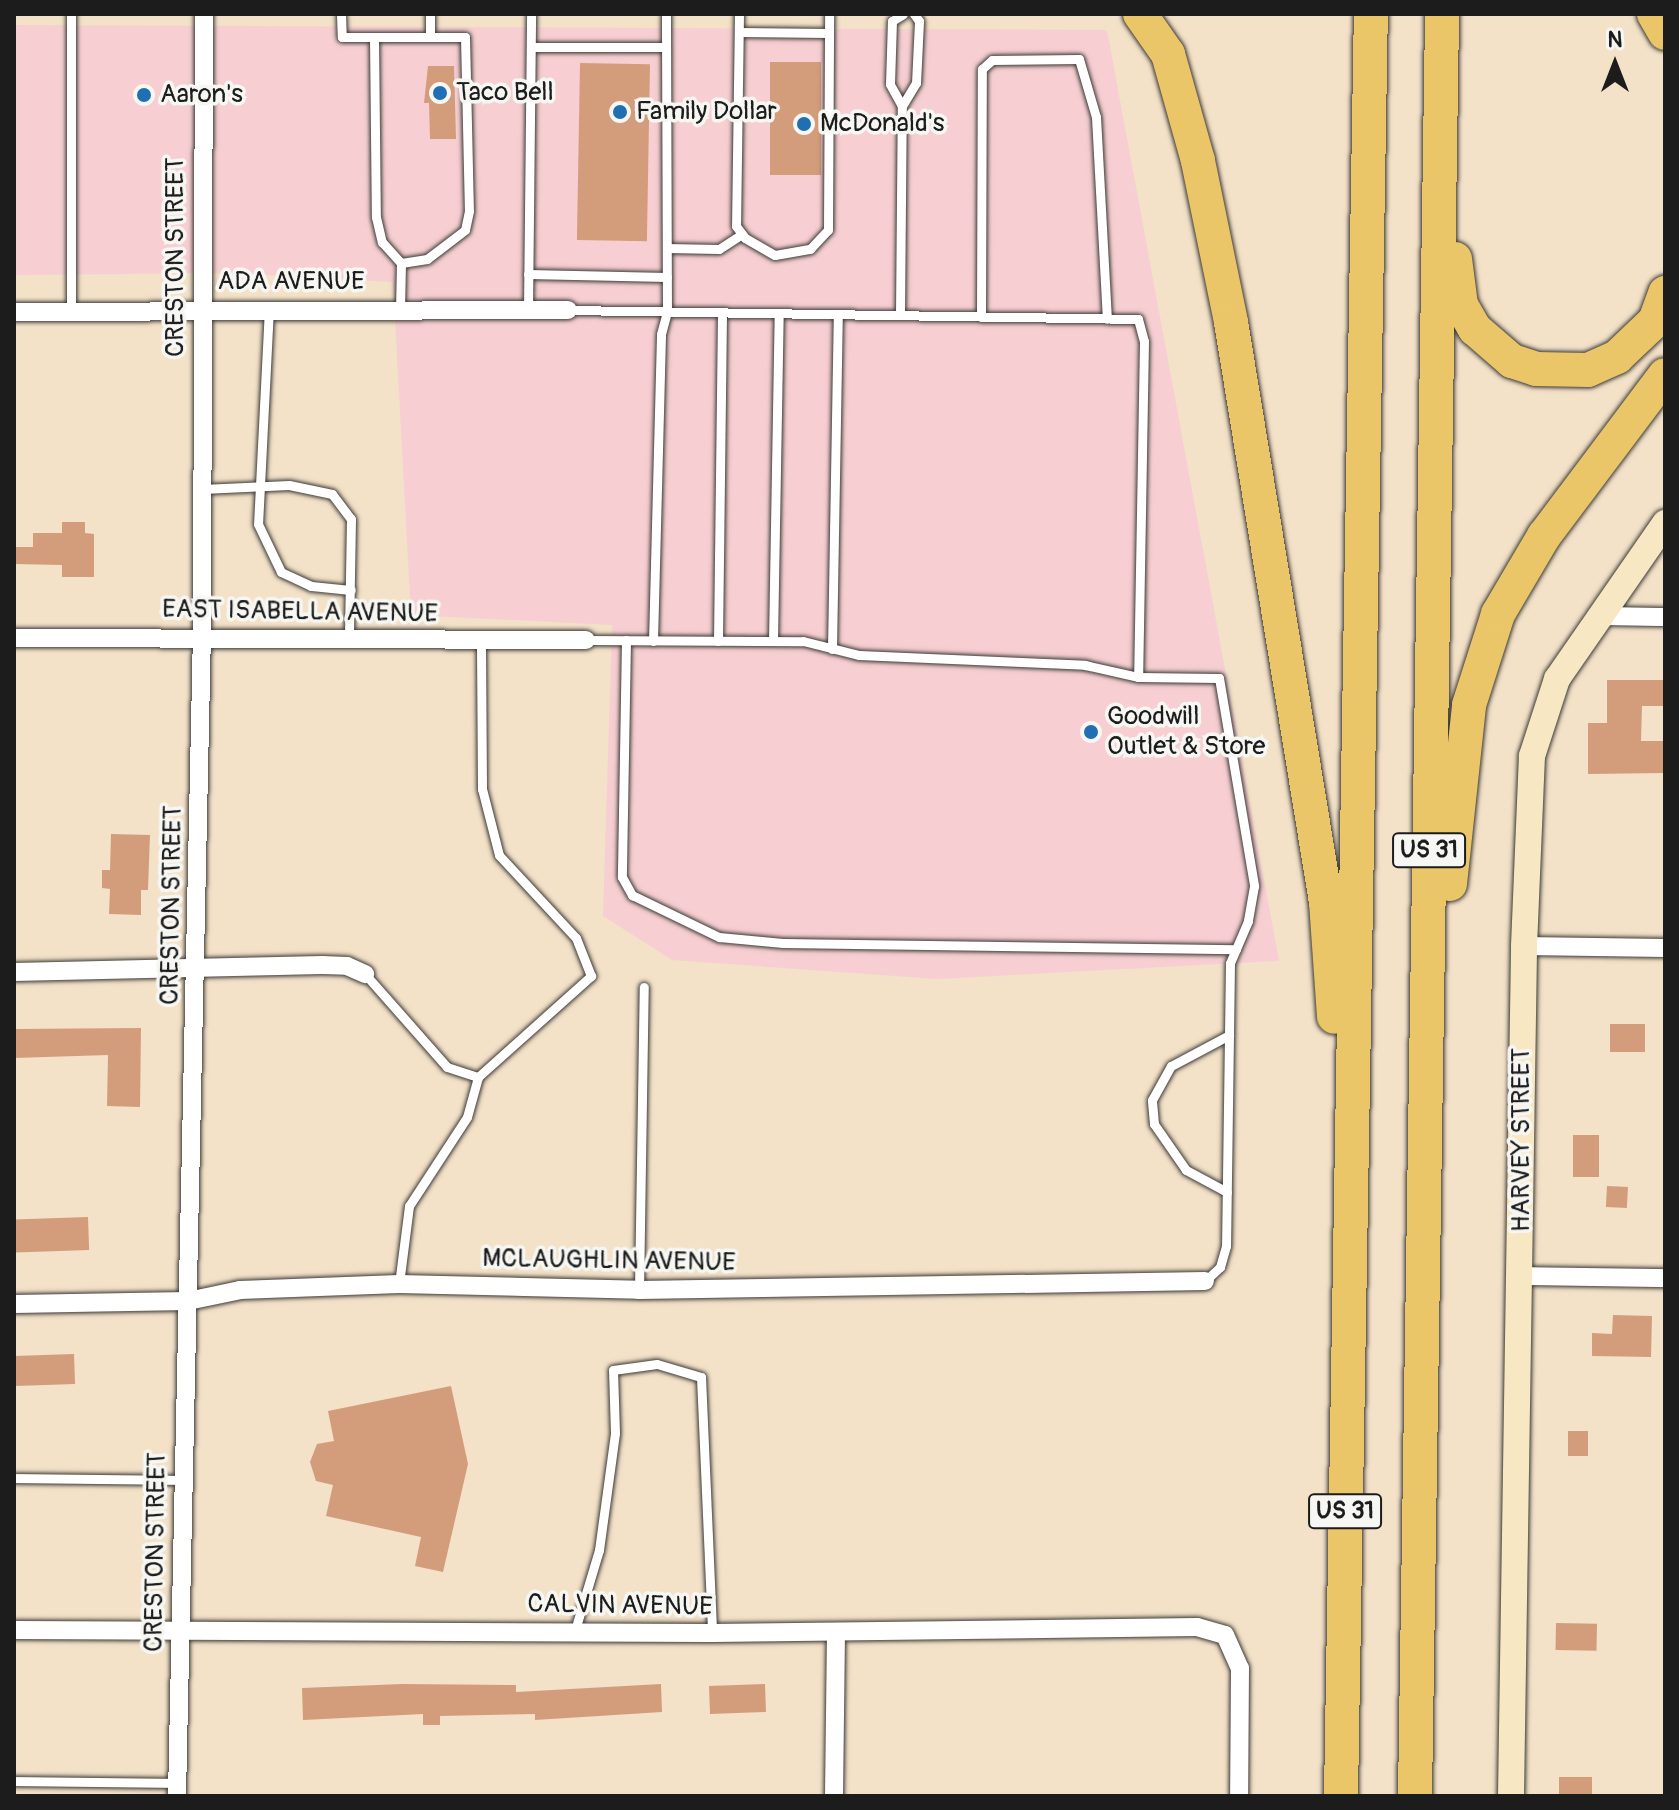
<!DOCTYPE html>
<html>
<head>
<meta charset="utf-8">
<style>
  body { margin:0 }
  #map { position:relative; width:1679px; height:1810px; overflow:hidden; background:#f3e1c8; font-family:Pangolin,sans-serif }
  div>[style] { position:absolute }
  .built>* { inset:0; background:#f7cfd2 }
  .building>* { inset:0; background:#d39d7c; transform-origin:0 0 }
  .roads { filter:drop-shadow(0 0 2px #3c3a36) drop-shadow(0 0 2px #3c3a36) }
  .lane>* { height:9px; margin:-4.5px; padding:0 4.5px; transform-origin:4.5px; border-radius:4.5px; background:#fff }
  .street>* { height:18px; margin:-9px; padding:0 9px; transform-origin:9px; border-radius:9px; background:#fff }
  .secondary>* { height:26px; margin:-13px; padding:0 13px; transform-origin:13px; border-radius:13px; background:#f7e8c3 }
  .highway>* { height:34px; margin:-17px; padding:0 17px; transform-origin:17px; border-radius:17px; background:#eac669 }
  .dots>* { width:22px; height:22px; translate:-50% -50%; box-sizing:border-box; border:4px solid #f6f6f2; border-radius:50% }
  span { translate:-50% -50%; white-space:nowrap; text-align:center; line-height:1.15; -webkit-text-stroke:7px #f6f6f2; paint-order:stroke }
  .shield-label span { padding:2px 6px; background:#f6f6f2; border:2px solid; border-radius:6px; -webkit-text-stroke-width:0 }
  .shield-label { font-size:24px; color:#1c1c1c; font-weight:700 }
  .poi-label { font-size:26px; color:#1c1c1c }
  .left { translate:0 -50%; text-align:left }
  .street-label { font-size:26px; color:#1c1c1c }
  .frame { position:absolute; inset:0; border:16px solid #1c1c1c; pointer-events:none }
  .north { position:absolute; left:1575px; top:24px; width:80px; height:80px; -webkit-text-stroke:6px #f6f6f2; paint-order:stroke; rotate:0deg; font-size:22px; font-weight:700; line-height:32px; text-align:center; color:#1c1c1c }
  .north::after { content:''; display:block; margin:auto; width:28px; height:36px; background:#1c1c1c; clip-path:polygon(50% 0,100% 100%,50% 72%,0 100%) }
</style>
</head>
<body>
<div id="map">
  <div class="built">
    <div style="clip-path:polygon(14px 25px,1107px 30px,1279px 961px,937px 979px,672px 960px,603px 916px,612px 625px,411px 615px,393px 282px,229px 273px,14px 275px)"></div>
  </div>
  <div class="building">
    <div style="left:770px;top:62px;width:51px;height:113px"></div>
    <div style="left:580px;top:63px;width:70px;height:177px;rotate:1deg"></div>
    <div style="clip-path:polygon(428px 66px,454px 66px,456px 139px,430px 139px,429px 103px,424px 103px)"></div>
    <div style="clip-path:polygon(62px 522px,85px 522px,85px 533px,94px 534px,94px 577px,62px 577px,62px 565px,14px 564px,14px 547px,33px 547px,33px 533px,62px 533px)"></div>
    <div style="clip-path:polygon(1607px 680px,1665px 680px,1664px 706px,1642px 706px,1641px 741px,1665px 741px,1665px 773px,1588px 774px,1588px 723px,1607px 723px)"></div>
    <div style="clip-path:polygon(111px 834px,150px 835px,148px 890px,141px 890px,141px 915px,109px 914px,110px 889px,102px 888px,102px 870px,110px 870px)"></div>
    <div style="left:1610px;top:1024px;width:35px;height:28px"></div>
    <div style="clip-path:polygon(141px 1028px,140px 1107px,107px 1106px,108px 1055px,14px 1058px,14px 1029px)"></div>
    <div style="left:1573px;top:1135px;width:26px;height:42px"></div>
    <div style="left:1607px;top:1186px;width:21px;height:21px;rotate:3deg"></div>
    <div style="left:88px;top:1217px;width:33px;height:74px;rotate:88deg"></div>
    <div style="clip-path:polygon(1613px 1315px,1652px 1316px,1651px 1357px,1592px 1356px,1592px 1333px,1612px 1334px)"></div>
    <div style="left:74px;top:1354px;width:30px;height:60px;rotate:88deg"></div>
    <div style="clip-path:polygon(451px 1386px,468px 1464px,443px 1572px,415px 1566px,421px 1537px,326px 1516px,333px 1485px,316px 1481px,310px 1462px,317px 1444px,334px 1441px,328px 1411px)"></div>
    <div style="left:1568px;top:1431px;width:20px;height:25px"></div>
    <div style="left:1556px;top:1623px;width:41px;height:27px;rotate:1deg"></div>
    <div style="clip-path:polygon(402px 1684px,516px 1685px,516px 1692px,661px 1684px,662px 1712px,535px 1720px,535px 1714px,440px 1716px,440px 1725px,423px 1725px,423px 1714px,303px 1720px,302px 1688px)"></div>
    <div style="left:765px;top:1684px;width:28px;height:56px;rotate:88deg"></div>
    <div style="left:1559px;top:1777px;width:33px;height:19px"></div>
  </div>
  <div class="roads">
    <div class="lane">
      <div style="left:341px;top:14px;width:23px;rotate:88deg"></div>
      <div style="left:342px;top:37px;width:32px"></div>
      <div style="left:374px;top:37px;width:180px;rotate:89.4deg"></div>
      <div style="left:376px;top:217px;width:26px;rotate:77deg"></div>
      <div style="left:382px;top:242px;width:28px;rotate:48deg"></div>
      <div style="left:401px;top:263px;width:46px;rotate:91.2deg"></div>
      <div style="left:430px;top:14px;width:23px;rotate:90deg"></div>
      <div style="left:739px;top:14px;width:212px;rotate:90.8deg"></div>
      <div style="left:736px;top:226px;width:15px;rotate:53deg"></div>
      <div style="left:745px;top:238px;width:34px;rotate:30deg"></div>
      <div style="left:775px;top:255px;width:36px;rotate:-10deg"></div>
      <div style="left:810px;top:249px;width:26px;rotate:-47deg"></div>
      <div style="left:828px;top:230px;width:216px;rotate:-89.7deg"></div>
      <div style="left:739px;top:32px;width:90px;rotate:0.6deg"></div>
      <div style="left:374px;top:37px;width:91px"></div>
      <div style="left:465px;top:37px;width:174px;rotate:88.7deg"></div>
      <div style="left:469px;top:211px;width:19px;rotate:102deg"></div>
      <div style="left:465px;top:230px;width:48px;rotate:142.7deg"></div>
      <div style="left:427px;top:259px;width:26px;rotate:171deg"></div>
      <div style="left:531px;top:47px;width:135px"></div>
      <div style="left:902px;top:106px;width:27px;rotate:-59deg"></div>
      <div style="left:916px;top:83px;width:62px;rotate:-87.2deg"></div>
      <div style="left:919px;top:21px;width:9px;rotate:-126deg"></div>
      <div style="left:667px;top:248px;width:52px;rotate:1.1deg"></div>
      <div style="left:719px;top:249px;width:27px;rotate:-33deg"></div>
      <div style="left:528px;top:274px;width:139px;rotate:1.2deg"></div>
      <div style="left:269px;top:308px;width:216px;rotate:92.9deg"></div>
      <div style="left:258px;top:524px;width:53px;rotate:64.4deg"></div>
      <div style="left:281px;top:572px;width:33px;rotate:25deg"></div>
      <div style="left:311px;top:586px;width:40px;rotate:5.7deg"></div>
      <div style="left:528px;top:310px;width:296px;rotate:-89.4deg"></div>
      <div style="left:568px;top:310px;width:570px;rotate:0.9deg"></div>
      <div style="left:1138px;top:319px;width:23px;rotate:75deg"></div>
      <div style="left:1144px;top:341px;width:336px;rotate:91deg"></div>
      <div style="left:71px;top:311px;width:297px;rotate:-90deg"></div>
      <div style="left:900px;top:315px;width:209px;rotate:-89.5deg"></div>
      <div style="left:902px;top:106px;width:25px;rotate:-119deg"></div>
      <div style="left:890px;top:84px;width:63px;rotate:-88.2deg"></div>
      <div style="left:892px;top:21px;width:13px;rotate:-32deg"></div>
      <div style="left:981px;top:317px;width:248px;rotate:-89.8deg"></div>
      <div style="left:982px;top:69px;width:13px;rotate:-42deg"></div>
      <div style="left:992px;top:60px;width:87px;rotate:-0.7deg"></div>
      <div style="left:1079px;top:59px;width:60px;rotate:73.7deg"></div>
      <div style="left:1096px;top:117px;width:202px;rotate:86.9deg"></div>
      <div style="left:202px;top:489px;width:87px;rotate:-2.6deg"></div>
      <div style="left:289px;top:485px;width:44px;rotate:11.8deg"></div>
      <div style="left:332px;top:494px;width:31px;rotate:53deg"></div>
      <div style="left:351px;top:519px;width:119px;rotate:91deg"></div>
      <div style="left:586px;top:640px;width:217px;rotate:0.3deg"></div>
      <div style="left:803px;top:641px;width:58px;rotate:14deg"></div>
      <div style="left:859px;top:655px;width:226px;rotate:2.5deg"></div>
      <div style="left:1085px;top:665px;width:54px;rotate:12.8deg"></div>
      <div style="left:1138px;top:677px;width:81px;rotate:0.7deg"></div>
      <div style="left:1219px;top:678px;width:211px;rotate:80.4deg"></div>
      <div style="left:1254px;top:886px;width:36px;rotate:100deg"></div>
      <div style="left:1248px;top:921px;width:46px;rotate:113.2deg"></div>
      <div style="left:1230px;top:963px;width:283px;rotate:90.8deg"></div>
      <div style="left:1226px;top:1246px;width:22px;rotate:106deg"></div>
      <div style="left:1220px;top:1267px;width:21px;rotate:137deg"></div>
      <div style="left:626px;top:640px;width:237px;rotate:91deg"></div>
      <div style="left:622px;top:877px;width:21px;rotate:61deg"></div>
      <div style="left:632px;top:895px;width:97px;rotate:25.8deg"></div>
      <div style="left:719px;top:937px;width:64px;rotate:5.4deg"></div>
      <div style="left:783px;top:943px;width:453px;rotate:0.8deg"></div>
      <div style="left:653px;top:641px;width:307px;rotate:-88.5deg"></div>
      <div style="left:661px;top:334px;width:24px;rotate:-75deg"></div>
      <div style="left:667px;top:311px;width:297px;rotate:-90.2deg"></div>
      <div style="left:718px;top:641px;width:329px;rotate:-89.3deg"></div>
      <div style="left:773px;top:641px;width:328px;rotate:-89deg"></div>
      <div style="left:832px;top:649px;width:335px;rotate:-89deg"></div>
      <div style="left:365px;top:974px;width:124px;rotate:48.6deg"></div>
      <div style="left:447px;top:1067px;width:33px;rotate:18deg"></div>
      <div style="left:478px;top:1077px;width:152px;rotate:-41.8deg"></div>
      <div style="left:591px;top:976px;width:41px;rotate:-111.5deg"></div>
      <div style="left:576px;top:938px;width:113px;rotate:-132.9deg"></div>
      <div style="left:499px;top:855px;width:68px;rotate:-104.4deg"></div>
      <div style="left:482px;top:789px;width:148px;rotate:-90.4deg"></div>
      <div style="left:1227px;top:1192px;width:47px;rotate:-151.8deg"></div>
      <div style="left:1186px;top:1170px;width:56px;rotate:-124.8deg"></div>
      <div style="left:1154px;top:1124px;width:24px;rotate:-95deg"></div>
      <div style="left:1152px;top:1100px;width:39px;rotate:-61deg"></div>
      <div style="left:1171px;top:1066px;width:66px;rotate:-28.1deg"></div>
      <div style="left:399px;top:1284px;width:79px;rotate:-82.7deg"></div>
      <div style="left:409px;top:1206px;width:106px;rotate:-56.9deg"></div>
      <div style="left:467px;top:1117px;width:41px;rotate:-74.6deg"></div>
      <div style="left:639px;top:1290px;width:303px;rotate:-89.1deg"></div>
      <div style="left:14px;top:1478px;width:169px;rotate:0.7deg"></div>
      <div style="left:575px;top:1630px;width:84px;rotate:-73.3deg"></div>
      <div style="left:599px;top:1550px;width:118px;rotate:-82.2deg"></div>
      <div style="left:615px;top:1433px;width:63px;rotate:-91.8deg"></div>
      <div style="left:613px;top:1370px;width:44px;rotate:-7.8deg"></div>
      <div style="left:657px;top:1364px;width:46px;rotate:16.5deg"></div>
      <div style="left:701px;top:1377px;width:256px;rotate:87.5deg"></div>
      <div style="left:14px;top:1781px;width:164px;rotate:0.7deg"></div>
    </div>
    <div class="street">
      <div style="left:14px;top:312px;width:554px;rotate:-0.21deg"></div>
      <div style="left:1599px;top:616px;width:66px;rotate:0.9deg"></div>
      <div style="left:14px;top:638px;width:572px;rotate:0.2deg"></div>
      <div style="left:1524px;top:946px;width:141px;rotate:0.8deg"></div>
      <div style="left:14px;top:972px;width:308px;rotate:-1.3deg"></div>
      <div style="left:322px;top:965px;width:25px;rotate:2deg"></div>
      <div style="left:347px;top:966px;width:20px;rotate:24deg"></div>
      <div style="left:1521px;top:1276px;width:144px;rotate:0.8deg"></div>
      <div style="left:14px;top:1304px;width:174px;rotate:-1deg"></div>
      <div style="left:188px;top:1301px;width:53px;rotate:-11.9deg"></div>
      <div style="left:240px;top:1290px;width:159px;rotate:-2.2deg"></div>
      <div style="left:399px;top:1284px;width:240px;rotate:1.4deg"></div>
      <div style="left:639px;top:1290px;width:566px;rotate:-0.91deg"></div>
      <div style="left:14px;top:1630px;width:698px;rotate:0.25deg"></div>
      <div style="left:712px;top:1633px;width:485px;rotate:-0.7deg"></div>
      <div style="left:1197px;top:1627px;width:29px;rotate:16deg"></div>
      <div style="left:1225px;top:1635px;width:36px;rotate:66deg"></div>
      <div style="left:1240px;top:1668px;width:128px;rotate:90.4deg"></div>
      <div style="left:177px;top:1796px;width:1161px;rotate:-88.77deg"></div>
      <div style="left:202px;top:635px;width:621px;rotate:-89.82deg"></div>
      <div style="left:834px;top:1796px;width:164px;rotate:-89.3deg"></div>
    </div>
    <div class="secondary">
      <div style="left:1511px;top:1796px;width:850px;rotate:-89.12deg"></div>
      <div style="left:1524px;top:946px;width:190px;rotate:-87.6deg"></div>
      <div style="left:1532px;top:756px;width:81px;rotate:-72deg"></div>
      <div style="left:1557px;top:679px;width:190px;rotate:-55.3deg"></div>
    </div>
    <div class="highway">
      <div style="left:1140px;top:14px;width:49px;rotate:55deg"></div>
      <div style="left:1168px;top:54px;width:111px;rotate:74.3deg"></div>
      <div style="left:1198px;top:161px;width:164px;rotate:78.4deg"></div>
      <div style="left:1231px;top:322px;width:588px;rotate:80.7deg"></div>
      <div style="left:1326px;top:902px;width:115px;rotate:86deg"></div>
      <div style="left:1654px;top:14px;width:22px;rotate:60deg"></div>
      <div style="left:1455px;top:259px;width:46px;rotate:82.6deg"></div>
      <div style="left:1461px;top:305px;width:28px;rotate:60deg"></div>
      <div style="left:1475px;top:329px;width:49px;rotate:40.9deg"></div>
      <div style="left:1512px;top:361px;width:25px;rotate:18deg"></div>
      <div style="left:1536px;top:369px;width:52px;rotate:1.1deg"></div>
      <div style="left:1588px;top:370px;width:32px;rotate:-24deg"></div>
      <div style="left:1617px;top:357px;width:52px;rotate:-43.5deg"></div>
      <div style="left:1655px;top:321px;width:30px;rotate:-70deg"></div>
      <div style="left:1450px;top:884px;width:180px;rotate:-83.9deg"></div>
      <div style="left:1469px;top:705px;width:96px;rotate:-72.3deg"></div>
      <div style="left:1498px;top:614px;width:91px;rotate:-59.5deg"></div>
      <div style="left:1544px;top:536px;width:201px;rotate:-53.1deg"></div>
      <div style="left:1341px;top:1796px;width:1782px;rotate:-89.04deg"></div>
      <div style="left:1415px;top:1796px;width:1782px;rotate:-89.13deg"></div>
    </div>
  </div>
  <div class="dots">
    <div style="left:440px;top:93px;background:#1f6fb2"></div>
    <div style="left:144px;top:95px;background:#1f6fb2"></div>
    <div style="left:620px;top:112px;background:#1f6fb2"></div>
    <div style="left:804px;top:124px;background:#1f6fb2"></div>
    <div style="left:1091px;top:732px;background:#1f6fb2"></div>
  </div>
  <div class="shield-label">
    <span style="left:1429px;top:850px">US 31</span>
    <span style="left:1345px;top:1511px">US 31</span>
  </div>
  <div class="poi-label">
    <span class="left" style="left:456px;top:93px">Taco Bell</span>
    <span class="left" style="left:160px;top:95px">Aaron's</span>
    <span class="left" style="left:636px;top:112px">Family Dollar</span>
    <span class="left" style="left:820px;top:124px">McDonald's</span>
    <span class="left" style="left:1107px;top:732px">Goodwill<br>Outlet &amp; Store</span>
  </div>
  <div class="street-label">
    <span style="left:176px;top:257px;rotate:-90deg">CRESTON STREET</span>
    <span style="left:291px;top:282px">ADA AVENUE</span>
    <span style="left:300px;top:612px;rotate:1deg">EAST ISABELLA AVENUE</span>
    <span style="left:172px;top:905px;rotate:-89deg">CRESTON STREET</span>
    <span style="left:1522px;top:1140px;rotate:-90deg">HARVEY STREET</span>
    <span style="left:609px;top:1261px;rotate:1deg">MCLAUGHLIN AVENUE</span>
    <span style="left:156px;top:1552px;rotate:-89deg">CRESTON STREET</span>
    <span style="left:620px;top:1606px;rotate:1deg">CALVIN AVENUE</span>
  </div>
  <div class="frame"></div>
  <div class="north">N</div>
</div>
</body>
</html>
